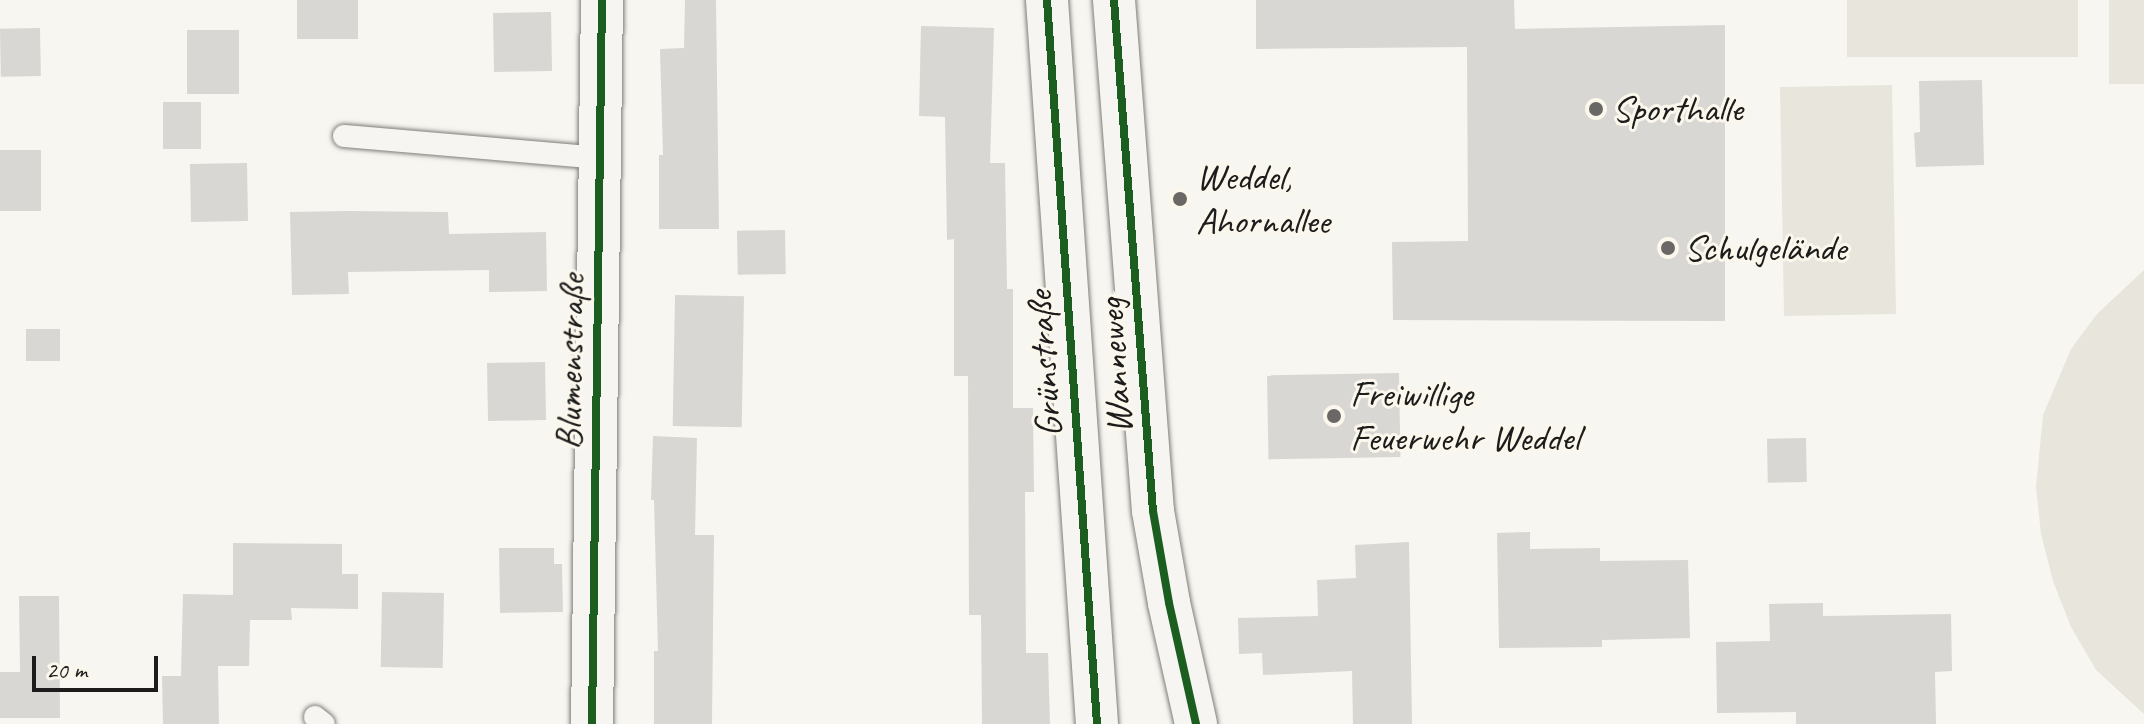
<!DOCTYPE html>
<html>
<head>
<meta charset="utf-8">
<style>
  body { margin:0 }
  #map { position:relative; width:2144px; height:724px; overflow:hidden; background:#f8f6f0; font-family:Caveat,sans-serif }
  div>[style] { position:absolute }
  .green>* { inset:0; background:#e8e5dd; transform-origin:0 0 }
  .building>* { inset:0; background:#d9d7d3; transform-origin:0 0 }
  .roads { filter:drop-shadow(0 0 2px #7f7e7b) drop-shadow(0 0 2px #7f7e7b) }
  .service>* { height:22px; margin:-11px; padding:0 11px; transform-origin:11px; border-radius:11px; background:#f6f5f1 }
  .minor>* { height:42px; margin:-21px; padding:0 21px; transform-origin:21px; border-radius:21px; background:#f6f5f1 }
  .cycleway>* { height:8px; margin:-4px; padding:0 4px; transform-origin:4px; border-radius:4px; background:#1b5e20 }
  .dots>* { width:22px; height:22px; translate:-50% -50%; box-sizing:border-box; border:4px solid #fbf7ec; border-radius:50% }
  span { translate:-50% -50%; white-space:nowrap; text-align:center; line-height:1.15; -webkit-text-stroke:6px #fbf7ec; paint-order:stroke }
  .poi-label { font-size:38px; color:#1c1c1c }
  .left { translate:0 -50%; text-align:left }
  .street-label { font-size:38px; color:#1c1c1c }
  .scale { position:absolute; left:32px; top:656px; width:126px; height:36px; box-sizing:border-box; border:4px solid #1c1c1c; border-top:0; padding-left:10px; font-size:24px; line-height:28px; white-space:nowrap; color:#1c1c1c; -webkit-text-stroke:6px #fbf7ec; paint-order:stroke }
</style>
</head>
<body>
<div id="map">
  <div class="green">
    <div style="left:1847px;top:0;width:231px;height:57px"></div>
    <div style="left:2109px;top:0;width:35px;height:84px"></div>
    <div style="left:1892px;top:85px;width:229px;height:112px;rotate:89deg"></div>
    <div style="clip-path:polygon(2144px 270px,2144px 714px,2096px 670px,2071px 627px,2053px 581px,2041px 534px,2036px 487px,2043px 415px,2071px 349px,2097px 314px)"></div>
  </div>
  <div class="building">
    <div style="left:297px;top:0;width:61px;height:39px"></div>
    <div style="clip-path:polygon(685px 0,716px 0,719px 229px,659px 229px,659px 155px,663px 155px,660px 49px,684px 48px)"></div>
    <div style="clip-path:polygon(1256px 0,1514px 0,1515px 29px,1725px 25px,1725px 321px,1393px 320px,1392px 242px,1468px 241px,1467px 47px,1256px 49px)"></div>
    <div style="left:551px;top:12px;width:59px;height:58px;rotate:89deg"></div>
    <div style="clip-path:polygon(921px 26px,994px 28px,990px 163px,1005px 163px,1007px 289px,1013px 289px,1013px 408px,1033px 408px,1034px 492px,1025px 492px,1026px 653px,1048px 653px,1050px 724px,982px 724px,981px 615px,969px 615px,968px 376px,954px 376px,954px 239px,947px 240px,945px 117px,919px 116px)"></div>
    <div style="left:40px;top:28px;width:48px;height:40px;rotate:89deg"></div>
    <div style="left:187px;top:30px;width:52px;height:64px"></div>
    <div style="clip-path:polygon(1982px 80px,1984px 165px,1916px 167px,1914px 133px,1920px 132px,1919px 81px)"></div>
    <div style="left:163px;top:102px;width:38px;height:47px"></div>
    <div style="left:0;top:150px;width:41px;height:61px"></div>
    <div style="left:247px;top:163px;width:58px;height:57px;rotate:89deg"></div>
    <div style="clip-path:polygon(346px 211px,448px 212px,449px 234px,546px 232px,547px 291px,489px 292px,489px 270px,348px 272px,349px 294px,292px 295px,290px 212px)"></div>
    <div style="left:785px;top:230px;width:44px;height:48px;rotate:89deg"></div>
    <div style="left:675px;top:295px;width:69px;height:131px;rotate:1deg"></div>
    <div style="left:60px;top:329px;width:32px;height:34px;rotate:90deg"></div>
    <div style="left:545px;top:362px;width:58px;height:58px;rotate:89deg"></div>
    <div style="left:1399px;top:373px;width:84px;height:132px;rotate:89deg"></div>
    <div style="clip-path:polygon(653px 436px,697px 438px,695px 535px,714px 535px,712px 724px,654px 724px,654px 651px,658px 651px,654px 500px,651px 500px)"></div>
    <div style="left:1806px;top:438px;width:44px;height:39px;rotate:89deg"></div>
    <div style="clip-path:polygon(1530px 532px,1530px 549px,1600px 548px,1600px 561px,1688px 560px,1690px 638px,1602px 640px,1602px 647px,1499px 648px,1497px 533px)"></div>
    <div style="clip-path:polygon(1409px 542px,1412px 724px,1353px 724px,1352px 671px,1263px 675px,1262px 653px,1239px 654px,1238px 618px,1318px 616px,1317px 580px,1356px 578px,1355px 545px)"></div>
    <div style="clip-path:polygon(233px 543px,342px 544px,342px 574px,358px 574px,358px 609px,291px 608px,292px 620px,250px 620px,249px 666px,218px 666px,219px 724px,163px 724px,162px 676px,181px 676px,183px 594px,233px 595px)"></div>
    <div style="clip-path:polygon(499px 548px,554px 548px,554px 564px,562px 564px,563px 612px,500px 613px)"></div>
    <div style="left:382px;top:592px;width:62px;height:75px;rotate:1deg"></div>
    <div style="clip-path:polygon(19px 596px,59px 596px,60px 718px,0 718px,0 672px,20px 672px)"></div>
    <div style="clip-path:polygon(1823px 603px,1823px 616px,1951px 614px,1952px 671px,1935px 672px,1936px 724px,1796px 724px,1796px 712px,1717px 713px,1716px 642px,1770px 641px,1769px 604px)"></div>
  </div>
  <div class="roads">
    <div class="service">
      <div style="left:344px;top:136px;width:258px;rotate:4.9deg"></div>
      <div style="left:315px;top:717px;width:11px;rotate:38deg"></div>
    </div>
    <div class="minor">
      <div style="left:1047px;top:0;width:726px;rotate:86.05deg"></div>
      <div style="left:1114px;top:0;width:512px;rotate:85.64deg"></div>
      <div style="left:1153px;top:511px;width:93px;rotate:80.1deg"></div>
      <div style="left:1169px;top:603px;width:124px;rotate:77.4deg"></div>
      <div style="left:592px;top:724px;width:724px;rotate:-89.21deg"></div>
    </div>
  </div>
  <div class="cycleway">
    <div style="left:1047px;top:0;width:726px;rotate:86.05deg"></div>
    <div style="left:1114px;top:0;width:512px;rotate:85.64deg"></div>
    <div style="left:1153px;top:511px;width:93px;rotate:80.1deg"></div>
    <div style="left:1169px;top:603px;width:124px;rotate:77.4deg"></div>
    <div style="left:592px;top:724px;width:724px;rotate:-89.21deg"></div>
  </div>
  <div class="dots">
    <div style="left:1596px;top:109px;background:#696866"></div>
    <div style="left:1180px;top:199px;background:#696866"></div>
    <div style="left:1668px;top:248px;background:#696866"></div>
    <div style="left:1334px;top:416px;background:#696866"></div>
  </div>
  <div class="poi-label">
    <span class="left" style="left:1612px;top:109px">Sporthalle</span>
    <span class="left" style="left:1196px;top:199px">Weddel,<br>Ahornallee</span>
    <span class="left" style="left:1684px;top:248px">Schulgelände</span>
    <span class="left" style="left:1350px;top:416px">Freiwillige<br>Feuerwehr Weddel</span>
  </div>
  <div class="street-label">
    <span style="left:570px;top:362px;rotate:-89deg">Blumenstraße</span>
    <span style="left:1044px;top:364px;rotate:-94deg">Grünstraße</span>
    <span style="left:1115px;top:366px;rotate:-94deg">Wanneweg</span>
  </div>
  <div class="scale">20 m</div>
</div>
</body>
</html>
